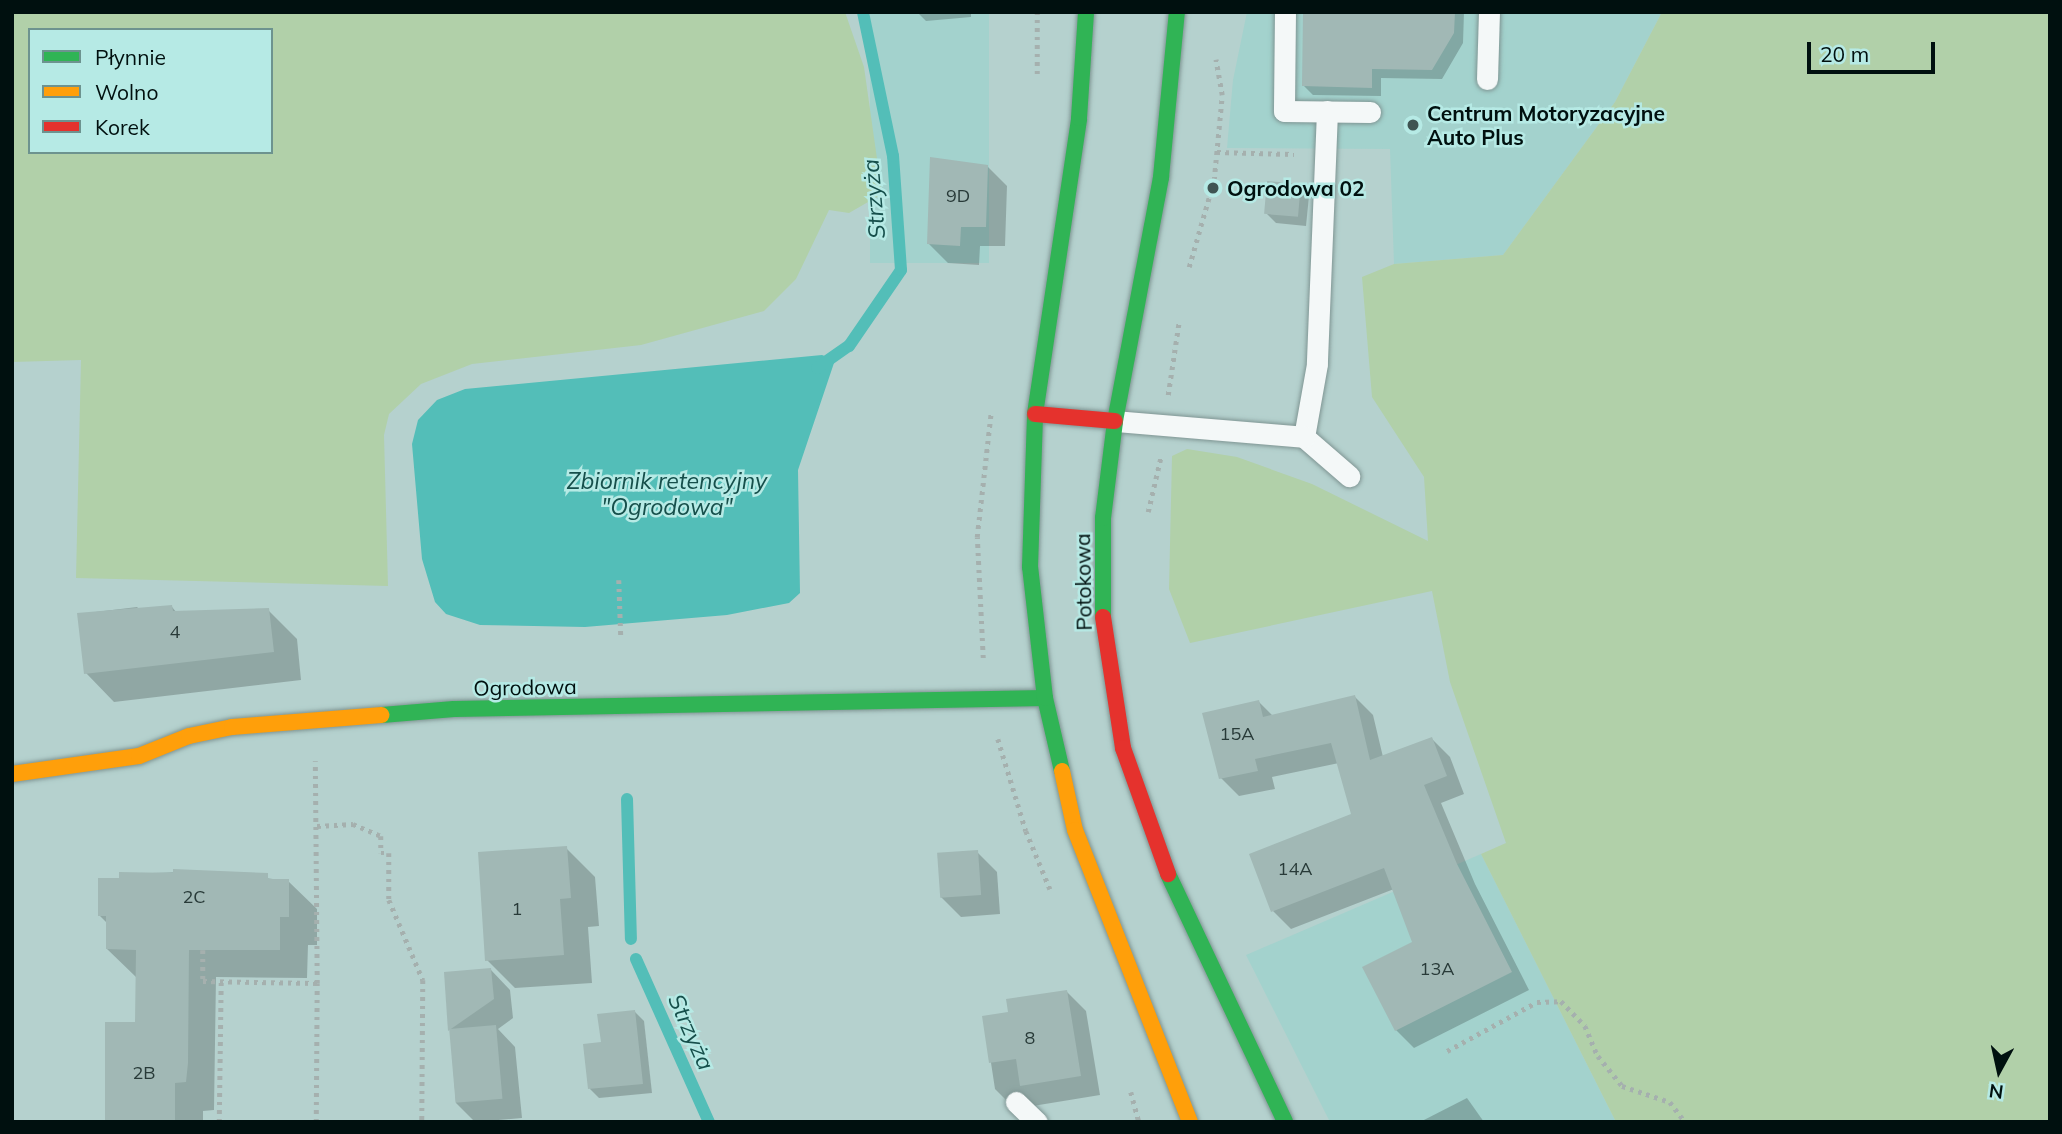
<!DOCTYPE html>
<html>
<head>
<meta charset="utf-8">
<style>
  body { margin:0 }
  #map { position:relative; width:2062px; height:1134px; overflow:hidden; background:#b5d1ce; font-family:Mulish,sans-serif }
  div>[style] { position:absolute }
  .built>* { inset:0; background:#a3d2cd; transform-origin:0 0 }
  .green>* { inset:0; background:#b1d0a9 }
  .water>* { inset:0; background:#53beb8 }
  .shadow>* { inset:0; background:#0003 }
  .stream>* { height:12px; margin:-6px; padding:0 6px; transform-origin:6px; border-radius:6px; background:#53beb8 }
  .building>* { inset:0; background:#a1b8b5; transform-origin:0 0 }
  .path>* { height:4.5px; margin-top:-2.25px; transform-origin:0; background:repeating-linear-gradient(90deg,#a5b0ae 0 3.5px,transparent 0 8.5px) }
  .roads { filter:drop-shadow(0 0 2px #7f9593) drop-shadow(0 0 2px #7f9593) }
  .lane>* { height:21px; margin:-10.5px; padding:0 10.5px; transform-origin:10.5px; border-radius:10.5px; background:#f4f8f8 }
  .fast>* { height:16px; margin:-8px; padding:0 8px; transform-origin:8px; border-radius:8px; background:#30b455 }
  .slow>* { height:16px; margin:-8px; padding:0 8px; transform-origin:8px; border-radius:8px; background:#ff9f0a }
  .jam>* { height:16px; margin:-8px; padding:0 8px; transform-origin:8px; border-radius:8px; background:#e5322d }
  .dots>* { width:19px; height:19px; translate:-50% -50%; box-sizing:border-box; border:4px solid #b6eae5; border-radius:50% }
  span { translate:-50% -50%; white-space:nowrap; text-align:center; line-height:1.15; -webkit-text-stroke:5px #b6eae5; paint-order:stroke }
  .number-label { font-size:18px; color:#283a38 }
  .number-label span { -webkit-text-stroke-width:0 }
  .poi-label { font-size:21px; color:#00100f; font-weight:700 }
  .left { translate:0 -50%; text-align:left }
  .street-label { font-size:21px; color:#00100f }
  .water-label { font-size:23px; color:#164f4b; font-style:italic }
  .frame { position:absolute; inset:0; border:14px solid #00100f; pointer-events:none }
  .legend { position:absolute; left:28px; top:28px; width:245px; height:126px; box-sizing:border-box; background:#b6eae5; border:2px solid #6d938f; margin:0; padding:9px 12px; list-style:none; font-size:21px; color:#00100f }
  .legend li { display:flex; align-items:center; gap:14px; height:35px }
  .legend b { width:35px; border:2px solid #6d938f }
  .north { position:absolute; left:1964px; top:1036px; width:70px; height:70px; -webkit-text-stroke:5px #b6eae5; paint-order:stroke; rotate:188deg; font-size:19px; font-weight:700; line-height:28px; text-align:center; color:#00100f }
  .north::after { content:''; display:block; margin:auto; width:24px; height:32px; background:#00100f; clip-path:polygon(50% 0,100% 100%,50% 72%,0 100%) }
  .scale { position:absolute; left:1807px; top:42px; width:128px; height:32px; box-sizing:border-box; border:4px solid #00100f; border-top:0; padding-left:9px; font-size:21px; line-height:24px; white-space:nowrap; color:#00100f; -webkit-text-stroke:5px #b6eae5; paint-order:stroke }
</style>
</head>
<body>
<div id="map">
  <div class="built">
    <div style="left:870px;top:12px;width:119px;height:251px"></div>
    <div style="clip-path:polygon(1247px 12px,1662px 12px,1615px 102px,1503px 255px,1394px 264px,1390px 149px,1227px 148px,1233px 80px)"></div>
    <div style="clip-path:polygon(1481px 854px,1616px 1122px,1330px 1122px,1246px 955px)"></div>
  </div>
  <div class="green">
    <div style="clip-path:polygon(evenodd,12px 12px,845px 12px,864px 67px,882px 194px,849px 213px,829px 210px,796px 279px,764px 311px,641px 345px,472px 364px,421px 384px,389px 414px,384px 435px,388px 586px,76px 578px,81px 360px,12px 362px,12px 12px,30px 30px,271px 30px,271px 152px,30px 152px,30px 30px)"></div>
    <div style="clip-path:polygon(1662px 12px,2050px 12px,2050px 1122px,1616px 1122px,1481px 854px,1506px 843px,1450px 682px,1432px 591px,1190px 643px,1169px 589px,1172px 456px,1187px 449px,1237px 457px,1312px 484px,1428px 541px,1424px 477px,1372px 397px,1362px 277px,1394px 264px,1503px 255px,1615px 102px)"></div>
  </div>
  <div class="water">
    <div style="clip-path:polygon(822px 355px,835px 360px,798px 470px,800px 593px,789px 603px,727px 615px,585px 627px,480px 625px,446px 614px,435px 602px,422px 559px,412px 444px,418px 420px,437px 400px,465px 389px)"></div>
  </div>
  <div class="shadow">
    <div style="clip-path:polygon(917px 12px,971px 12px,971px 17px,926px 21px)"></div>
    <div style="clip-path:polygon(1305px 12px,1464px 12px,1463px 43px,1442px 79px,1381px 78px,1381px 96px,1313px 95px,1304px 86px)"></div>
    <div style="clip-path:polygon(932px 158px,987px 166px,1007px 186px,1005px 246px,980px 246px,979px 265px,948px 263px,929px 244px)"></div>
    <div style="clip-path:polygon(1300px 186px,1309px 196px,1306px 226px,1276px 223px,1266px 213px)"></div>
    <div style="clip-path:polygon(137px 607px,141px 611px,172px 607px,177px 613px,268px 610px,297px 639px,301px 680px,114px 702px,86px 673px,79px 614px)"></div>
    <div style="clip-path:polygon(1355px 697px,1373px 715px,1383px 757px,1432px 739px,1450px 757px,1464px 794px,1441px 803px,1475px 884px,1529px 990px,1414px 1048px,1396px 1030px,1414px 943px,1394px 889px,1291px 929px,1273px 911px,1353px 815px,1339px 763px,1272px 777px,1275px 789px,1239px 796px,1221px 778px,1259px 702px,1273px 716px)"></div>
    <div style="clip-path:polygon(566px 848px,595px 877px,599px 926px,588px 927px,592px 983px,515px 988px,487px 960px)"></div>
    <div style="clip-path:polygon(977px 852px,997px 872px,1000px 914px,961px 917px,941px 897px)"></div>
    <div style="clip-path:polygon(214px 871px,288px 881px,317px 909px,317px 945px,308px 945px,307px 978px,216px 977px,214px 1110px,203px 1111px,203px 1122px,108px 1122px,137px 1023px,136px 977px,107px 949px,107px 923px,99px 915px,121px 874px)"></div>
    <div style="clip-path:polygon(491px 970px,510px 990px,513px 1018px,498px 1029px,515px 1047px,522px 1118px,475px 1122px,456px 1103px,446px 974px)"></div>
    <div style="clip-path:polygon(1067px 992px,1086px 1011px,1100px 1095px,1015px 1109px,995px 1089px,984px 1017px,1010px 1014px)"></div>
    <div style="clip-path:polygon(635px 1012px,644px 1021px,652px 1093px,599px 1098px,590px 1089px,603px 1044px)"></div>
    <div style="clip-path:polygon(1467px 1098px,1484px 1122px,1420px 1122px)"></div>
  </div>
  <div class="stream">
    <div style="left:817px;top:368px;width:39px;rotate:-35deg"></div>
    <div style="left:849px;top:346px;width:92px;rotate:-55.6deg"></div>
    <div style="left:901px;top:270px;width:114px;rotate:-94deg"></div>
    <div style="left:893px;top:156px;width:147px;rotate:-101.8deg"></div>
    <div style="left:627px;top:799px;width:140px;rotate:88.4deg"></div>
    <div style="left:636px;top:959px;width:179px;rotate:65.9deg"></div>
  </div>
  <div class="building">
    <div style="clip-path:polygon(1455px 12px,1454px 33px,1432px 70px,1372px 69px,1372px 88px,1302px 86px,1303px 13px)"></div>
    <div style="clip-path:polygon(930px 157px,988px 165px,986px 227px,961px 227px,960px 246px,927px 244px)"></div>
    <div style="left:1267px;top:181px;width:34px;height:33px;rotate:5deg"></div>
    <div style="clip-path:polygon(172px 605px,173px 611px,269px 608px,274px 652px,84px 674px,77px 613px)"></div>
    <div style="clip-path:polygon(1355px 695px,1370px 760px,1432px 737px,1447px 776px,1424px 785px,1457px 864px,1512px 972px,1395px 1031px,1362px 967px,1412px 942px,1384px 868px,1271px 912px,1249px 854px,1351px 814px,1331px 743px,1255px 759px,1258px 771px,1219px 779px,1202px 713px,1259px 700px,1263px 717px)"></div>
    <div style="clip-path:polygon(567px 846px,571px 898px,560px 899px,564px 955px,485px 961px,478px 852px)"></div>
    <div style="left:978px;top:850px;width:45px;height:41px;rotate:86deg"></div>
    <div style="clip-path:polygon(173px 869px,268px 873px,268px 879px,289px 879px,289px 917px,280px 917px,280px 950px,189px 950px,188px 1063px,186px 1082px,175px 1083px,175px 1121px,105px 1120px,105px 1022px,135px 1022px,136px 950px,106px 949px,106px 916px,98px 916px,98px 878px,119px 878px,119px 872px,173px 873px)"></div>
    <div style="clip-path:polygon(491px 968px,494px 999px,448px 1031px,444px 972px)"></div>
    <div style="clip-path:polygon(1067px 990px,1081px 1076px,1020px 1086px,1016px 1059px,989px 1063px,982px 1016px,1008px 1012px,1006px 999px)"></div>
    <div style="clip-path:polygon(635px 1010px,643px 1084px,588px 1089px,583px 1044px,601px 1042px,597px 1014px)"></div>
    <div style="left:496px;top:1025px;width:74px;height:47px;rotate:85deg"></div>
  </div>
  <div class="path">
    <div style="left:1037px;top:74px;width:62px;rotate:-90deg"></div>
    <div style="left:1217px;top:152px;width:77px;rotate:1.5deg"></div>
    <div style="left:1189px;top:267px;width:91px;rotate:-74deg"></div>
    <div style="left:1214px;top:180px;width:85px;rotate:-84.6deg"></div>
    <div style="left:1222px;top:95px;width:36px;rotate:-100deg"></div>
    <div style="left:1168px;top:395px;width:75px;rotate:-81.5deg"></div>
    <div style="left:1148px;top:512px;width:57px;rotate:-76.9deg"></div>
    <div style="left:619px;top:580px;width:58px;rotate:88deg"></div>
    <div style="left:983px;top:658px;width:121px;rotate:-92.8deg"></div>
    <div style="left:977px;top:537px;width:126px;rotate:-83.6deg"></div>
    <div style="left:998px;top:739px;width:96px;rotate:73.1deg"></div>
    <div style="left:1026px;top:831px;width:63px;rotate:67.5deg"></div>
    <div style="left:317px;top:826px;width:36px;rotate:-3deg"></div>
    <div style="left:353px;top:824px;width:30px;rotate:23deg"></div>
    <div style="left:381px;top:836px;width:17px;rotate:90deg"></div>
    <div style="left:381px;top:853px;width:8px"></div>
    <div style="left:389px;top:853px;width:47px;rotate:90deg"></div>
    <div style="left:389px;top:900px;width:87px;rotate:67deg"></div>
    <div style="left:423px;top:980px;width:142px;rotate:90.4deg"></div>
    <div style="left:203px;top:950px;width:31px;rotate:90deg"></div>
    <div style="left:203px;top:981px;width:114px;rotate:1deg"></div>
    <div style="left:317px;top:983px;width:222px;rotate:-90.5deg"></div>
    <div style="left:1447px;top:1051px;width:102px;rotate:-28.6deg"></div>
    <div style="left:1537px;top:1002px;width:24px;rotate:-2deg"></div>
    <div style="left:1561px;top:1001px;width:35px;rotate:46deg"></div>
    <div style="left:1585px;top:1026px;width:33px;rotate:67deg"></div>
    <div style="left:1598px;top:1056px;width:38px;rotate:51deg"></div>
    <div style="left:1622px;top:1086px;width:51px;rotate:18.4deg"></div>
    <div style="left:1670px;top:1102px;width:25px;rotate:53deg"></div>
    <div style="left:1131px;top:1092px;width:31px;rotate:75deg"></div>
    <div style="left:156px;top:1122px;width:1px;rotate:-90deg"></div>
    <div style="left:219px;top:1122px;width:141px;rotate:-89.2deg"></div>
    <div style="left:316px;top:1122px;width:139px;rotate:-89.6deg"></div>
  </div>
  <div class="roads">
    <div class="lane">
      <div style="left:1285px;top:12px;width:99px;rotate:90.6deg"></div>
      <div style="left:1284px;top:111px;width:86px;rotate:0.7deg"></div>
      <div style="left:1487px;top:79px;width:67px;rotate:-88.3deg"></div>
      <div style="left:1327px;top:111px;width:253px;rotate:92.3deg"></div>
      <div style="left:1317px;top:364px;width:74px;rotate:100.1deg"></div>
      <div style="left:1304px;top:437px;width:60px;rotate:40.9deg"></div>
      <div style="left:1115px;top:421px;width:190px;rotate:4.8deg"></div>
      <div style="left:1016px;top:1102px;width:29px;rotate:44deg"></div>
    </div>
    <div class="fast">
      <div style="left:1103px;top:617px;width:99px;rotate:-90deg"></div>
      <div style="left:1103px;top:518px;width:98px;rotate:-82.9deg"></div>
      <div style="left:1115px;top:421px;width:248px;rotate:-79.3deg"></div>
      <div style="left:1161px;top:177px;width:166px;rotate:-84.5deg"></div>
      <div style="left:382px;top:715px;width:72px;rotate:-4.8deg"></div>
      <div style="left:454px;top:709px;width:591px;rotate:-1.07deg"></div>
      <div style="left:1062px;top:771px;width:75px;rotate:-103.1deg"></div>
      <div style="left:1045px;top:698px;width:132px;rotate:-96.5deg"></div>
      <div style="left:1030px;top:567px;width:153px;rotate:-88.1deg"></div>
      <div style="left:1035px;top:414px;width:299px;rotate:-81.5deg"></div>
      <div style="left:1079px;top:118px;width:106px;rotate:-86.2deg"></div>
      <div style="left:1168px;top:874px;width:274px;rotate:64.7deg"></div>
    </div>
    <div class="slow">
      <div style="left:1062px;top:771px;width:60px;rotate:77.6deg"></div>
      <div style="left:1075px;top:830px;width:314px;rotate:68.5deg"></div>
      <div style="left:12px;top:774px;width:128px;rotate:-8.1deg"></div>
      <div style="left:139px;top:756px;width:54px;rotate:-21.8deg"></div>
      <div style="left:189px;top:736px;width:44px;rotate:-11.8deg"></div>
      <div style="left:232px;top:727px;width:150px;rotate:-4.6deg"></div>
    </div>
    <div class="jam">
      <div style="left:1035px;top:414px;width:80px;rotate:5deg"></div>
      <div style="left:1103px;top:617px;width:133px;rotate:81.3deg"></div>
      <div style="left:1123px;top:748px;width:134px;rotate:70.3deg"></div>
    </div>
  </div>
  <div class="dots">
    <div style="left:1413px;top:125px;background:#3f5452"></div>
    <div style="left:1213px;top:188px;background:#3f5452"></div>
  </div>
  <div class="number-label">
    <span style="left:958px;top:196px">9D</span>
    <span style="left:175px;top:632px">4</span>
    <span style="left:1237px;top:734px">15A</span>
    <span style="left:1295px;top:869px">14A</span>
    <span style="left:194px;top:897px">2C</span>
    <span style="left:517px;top:909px">1</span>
    <span style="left:1437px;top:969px">13A</span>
    <span style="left:1030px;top:1038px">8</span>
    <span style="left:144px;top:1073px">2B</span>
  </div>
  <div class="poi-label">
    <span class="left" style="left:1427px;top:125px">Centrum Motoryzacyjne<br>Auto Plus</span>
    <span class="left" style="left:1227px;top:188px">Ogrodowa 02</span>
  </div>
  <div class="street-label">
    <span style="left:1083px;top:582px;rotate:-91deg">Potokowa</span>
    <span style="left:525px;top:687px;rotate:-1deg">Ogrodowa</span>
  </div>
  <div class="water-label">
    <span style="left:874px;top:199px;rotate:-95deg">Strzyża</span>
    <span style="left:667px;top:494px">Zbiornik retencyjny<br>"Ogrodowa"</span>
    <span style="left:691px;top:1032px;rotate:66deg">Strzyża</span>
  </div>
  <div class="frame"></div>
  <ul class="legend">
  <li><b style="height:9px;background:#30b455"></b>Płynnie</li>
  <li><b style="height:9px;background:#ff9f0a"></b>Wolno</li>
  <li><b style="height:9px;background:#e5322d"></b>Korek</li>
  </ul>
  <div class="north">N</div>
  <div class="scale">20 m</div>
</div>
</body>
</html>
